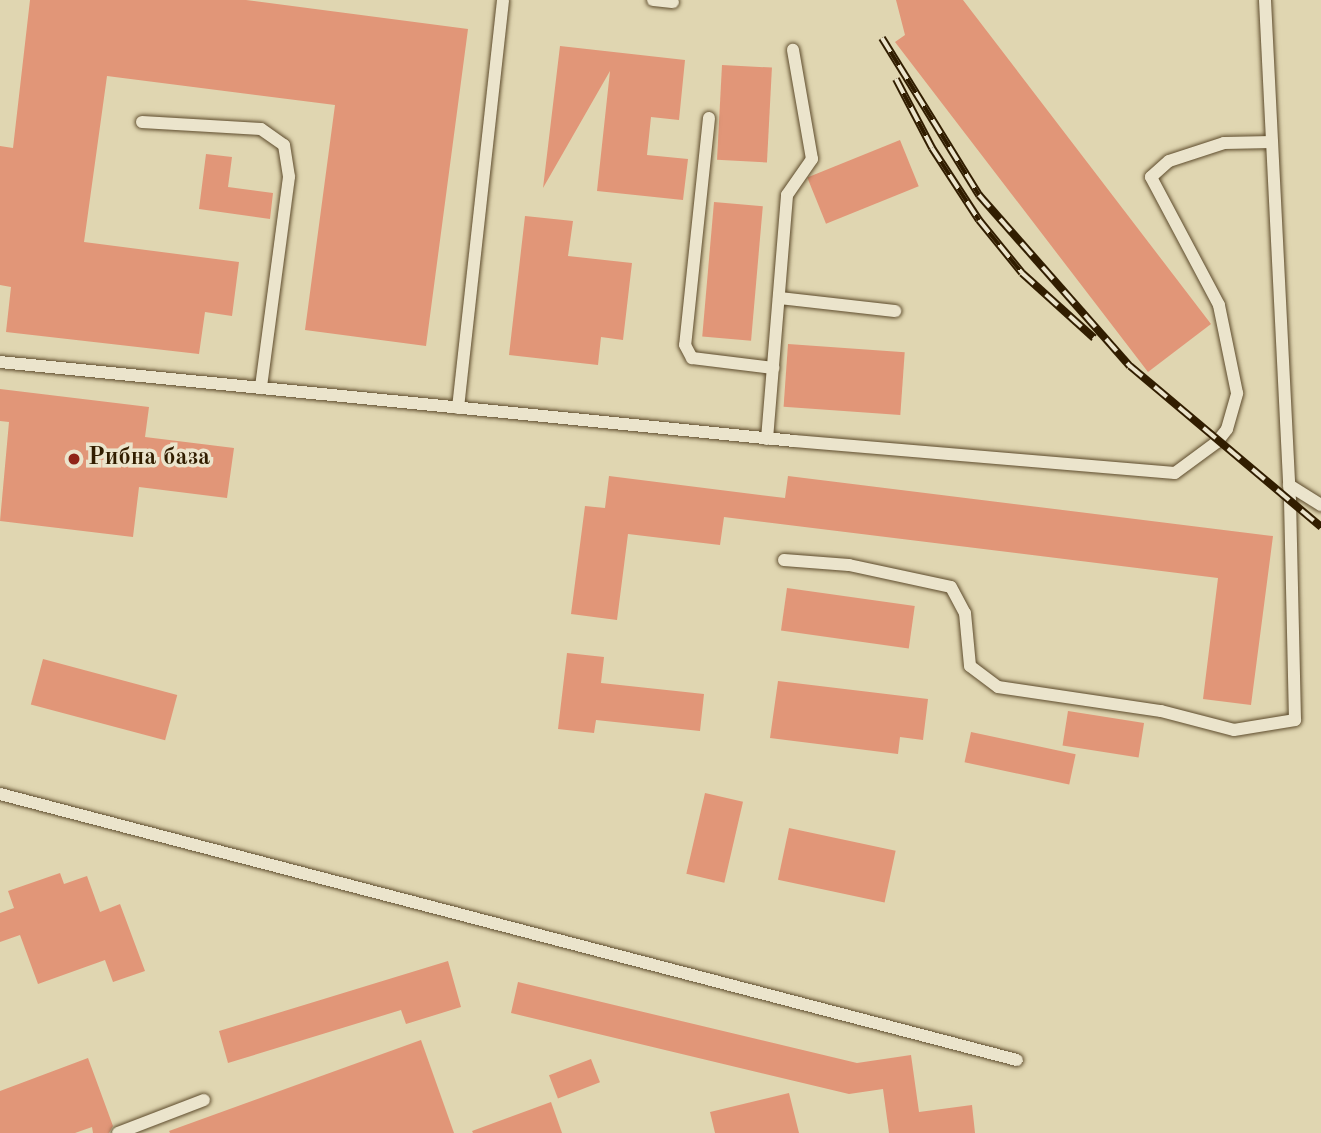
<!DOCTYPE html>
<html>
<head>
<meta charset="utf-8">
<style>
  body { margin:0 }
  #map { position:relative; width:1321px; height:1133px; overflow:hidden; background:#e0d6b1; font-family:"Old Standard TT",serif }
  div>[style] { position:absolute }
  .building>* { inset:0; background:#e19678; transform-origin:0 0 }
  .roads { filter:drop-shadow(0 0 2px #5d4b2c) drop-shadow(0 0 2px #5d4b2c) }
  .lane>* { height:12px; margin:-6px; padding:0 6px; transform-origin:6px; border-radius:6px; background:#ebe4cc }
  .rail>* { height:8px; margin-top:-4px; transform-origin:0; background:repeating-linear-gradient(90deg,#ebe4cc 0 16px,#311d00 0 32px); box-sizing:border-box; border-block:2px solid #311d00 }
  .dots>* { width:19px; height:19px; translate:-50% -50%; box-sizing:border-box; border:4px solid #ebe4cc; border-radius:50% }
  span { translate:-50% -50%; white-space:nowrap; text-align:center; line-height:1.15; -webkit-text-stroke:7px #ebe4cc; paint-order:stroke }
  .poi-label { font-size:24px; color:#311d00; font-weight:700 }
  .left { translate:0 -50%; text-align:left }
</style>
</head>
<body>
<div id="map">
  <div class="building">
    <div style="clip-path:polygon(30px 0,246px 0,468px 29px,426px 346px,305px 330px,335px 105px,107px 76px,84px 242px,239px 262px,232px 316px,205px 312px,199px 354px,6px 332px,11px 287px,0 285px,0 146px,13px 148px)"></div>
    <div style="clip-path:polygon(896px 0,963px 0,1211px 324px,1148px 372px,895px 42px,905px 35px)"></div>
    <div style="clip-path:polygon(560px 46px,685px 60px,679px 120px,651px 117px,647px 155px,688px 159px,683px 200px,597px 191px,610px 71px,543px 188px)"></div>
    <div style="left:722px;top:65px;width:50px;height:95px;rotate:3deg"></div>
    <div style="left:900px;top:140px;width:50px;height:100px;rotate:68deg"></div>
    <div style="clip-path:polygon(206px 154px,232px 157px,228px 187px,273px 193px,270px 219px,199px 209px)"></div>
    <div style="left:714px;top:202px;width:49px;height:135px;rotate:5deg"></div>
    <div style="clip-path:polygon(525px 216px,573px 221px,568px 256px,632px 263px,623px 340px,601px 337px,598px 365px,509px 355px)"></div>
    <div style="left:788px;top:344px;width:117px;height:63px;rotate:4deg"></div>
    <div style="clip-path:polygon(0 389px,149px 407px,145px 437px,234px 448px,227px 498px,139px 487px,133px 537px,0 521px,9px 422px,0 421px)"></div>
    <div style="clip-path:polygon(609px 476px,785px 498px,788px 476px,1273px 536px,1251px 705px,1203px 699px,1218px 578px,724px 517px,720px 545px,628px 534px,617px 620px,571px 614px,585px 506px,605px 508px)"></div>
    <div style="left:787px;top:588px;width:129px;height:43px;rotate:8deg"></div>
    <div style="clip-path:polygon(567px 653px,604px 657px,601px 683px,704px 694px,700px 731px,596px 720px,594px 733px,558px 729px)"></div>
    <div style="left:43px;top:659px;width:139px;height:47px;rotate:15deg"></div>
    <div style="clip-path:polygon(778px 681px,928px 699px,923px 740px,900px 737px,898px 754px,770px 738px)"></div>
    <div style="left:1068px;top:711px;width:77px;height:35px;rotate:9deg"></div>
    <div style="left:971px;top:732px;width:107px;height:31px;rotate:12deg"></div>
    <div style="left:705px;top:793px;width:39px;height:83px;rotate:13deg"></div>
    <div style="left:789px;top:828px;width:109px;height:53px;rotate:12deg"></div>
    <div style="clip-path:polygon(60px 873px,64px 884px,87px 876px,100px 912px,120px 904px,145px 971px,113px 982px,105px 960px,38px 984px,20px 935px,0 942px,0 913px,14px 908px,8px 891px)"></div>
    <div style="clip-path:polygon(448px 961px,461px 1007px,406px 1024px,401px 1010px,228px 1063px,219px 1031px)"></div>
    <div style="clip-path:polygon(518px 982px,857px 1063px,911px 1055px,919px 1112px,972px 1105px,975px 1133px,889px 1133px,883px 1089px,849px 1094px,511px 1013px)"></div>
    <div style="clip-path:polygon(421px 1040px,454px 1133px,170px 1133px,169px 1131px)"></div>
    <div style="clip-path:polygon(88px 1058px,113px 1126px,109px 1133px,93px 1133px,92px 1127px,75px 1133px,0 1133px,0 1091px)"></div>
    <div style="left:591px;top:1059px;width:25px;height:45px;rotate:69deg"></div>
    <div style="clip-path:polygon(789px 1093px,799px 1133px,715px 1133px,710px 1112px)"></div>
    <div style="clip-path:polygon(551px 1102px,562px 1133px,473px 1133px,472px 1131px)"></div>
  </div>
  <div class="roads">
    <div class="lane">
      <div style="left:653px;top:0;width:20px;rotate:6deg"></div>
      <div style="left:709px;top:118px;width:228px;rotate:96deg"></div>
      <div style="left:685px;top:345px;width:15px;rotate:62deg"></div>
      <div style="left:692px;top:358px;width:82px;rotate:7deg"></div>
      <div style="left:142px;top:122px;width:119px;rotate:3.4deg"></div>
      <div style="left:261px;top:129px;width:28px;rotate:35deg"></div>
      <div style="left:284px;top:145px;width:32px;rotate:81deg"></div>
      <div style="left:289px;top:177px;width:213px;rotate:97.6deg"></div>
      <div style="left:779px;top:298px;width:117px;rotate:6.4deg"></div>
      <div style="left:0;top:362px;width:798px;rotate:5.68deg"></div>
      <div style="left:794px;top:441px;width:382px;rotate:4.8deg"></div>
      <div style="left:1175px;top:473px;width:52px;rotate:-36.4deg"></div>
      <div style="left:1217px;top:442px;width:16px;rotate:-52deg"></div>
      <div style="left:1227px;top:429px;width:37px;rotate:-74deg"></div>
      <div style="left:1237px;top:393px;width:90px;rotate:-101.6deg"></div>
      <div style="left:1219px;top:305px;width:145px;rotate:-118deg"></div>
      <div style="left:1151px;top:177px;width:24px;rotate:-42deg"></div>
      <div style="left:1169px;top:161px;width:58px;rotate:-18.1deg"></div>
      <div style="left:1224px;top:143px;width:48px;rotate:-1.2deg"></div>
      <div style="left:458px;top:408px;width:410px;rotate:-83.7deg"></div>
      <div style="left:767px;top:439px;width:245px;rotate:-85.3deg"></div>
      <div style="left:787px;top:195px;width:44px;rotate:-55.2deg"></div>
      <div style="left:812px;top:159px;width:111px;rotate:-99.9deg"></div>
      <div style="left:1289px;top:485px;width:38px;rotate:32deg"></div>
      <div style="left:784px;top:560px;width:65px;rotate:4.4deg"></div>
      <div style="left:849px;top:565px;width:104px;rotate:12.2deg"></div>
      <div style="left:951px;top:587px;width:30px;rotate:62deg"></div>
      <div style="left:965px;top:613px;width:53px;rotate:84.6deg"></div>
      <div style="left:970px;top:666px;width:35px;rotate:37deg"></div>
      <div style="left:998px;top:687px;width:165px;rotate:8.4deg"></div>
      <div style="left:1161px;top:711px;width:75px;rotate:14.6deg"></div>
      <div style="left:1234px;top:730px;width:62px;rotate:-9.3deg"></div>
      <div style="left:1295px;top:720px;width:219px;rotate:-91.3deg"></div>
      <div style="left:1290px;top:501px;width:502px;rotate:-92.86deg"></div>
      <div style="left:0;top:794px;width:1051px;rotate:14.66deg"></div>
      <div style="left:118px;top:1133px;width:92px;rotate:-21deg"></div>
    </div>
  </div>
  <div class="rail">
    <div style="left:882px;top:38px;width:185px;rotate:58.3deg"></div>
    <div style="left:979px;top:195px;width:228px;rotate:48.6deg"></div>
    <div style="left:1130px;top:366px;width:250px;rotate:40.1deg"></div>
    <div style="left:896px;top:79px;width:78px;rotate:62.4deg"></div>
    <div style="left:932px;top:148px;width:86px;rotate:56.9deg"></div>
    <div style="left:979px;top:220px;width:68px;rotate:50.9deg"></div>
    <div style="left:1022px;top:273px;width:97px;rotate:42.1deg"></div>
  </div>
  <div class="dots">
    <div style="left:74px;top:459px;background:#8f2418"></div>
  </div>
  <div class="poi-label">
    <span class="left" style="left:88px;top:459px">Рибна база</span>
  </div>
</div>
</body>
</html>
